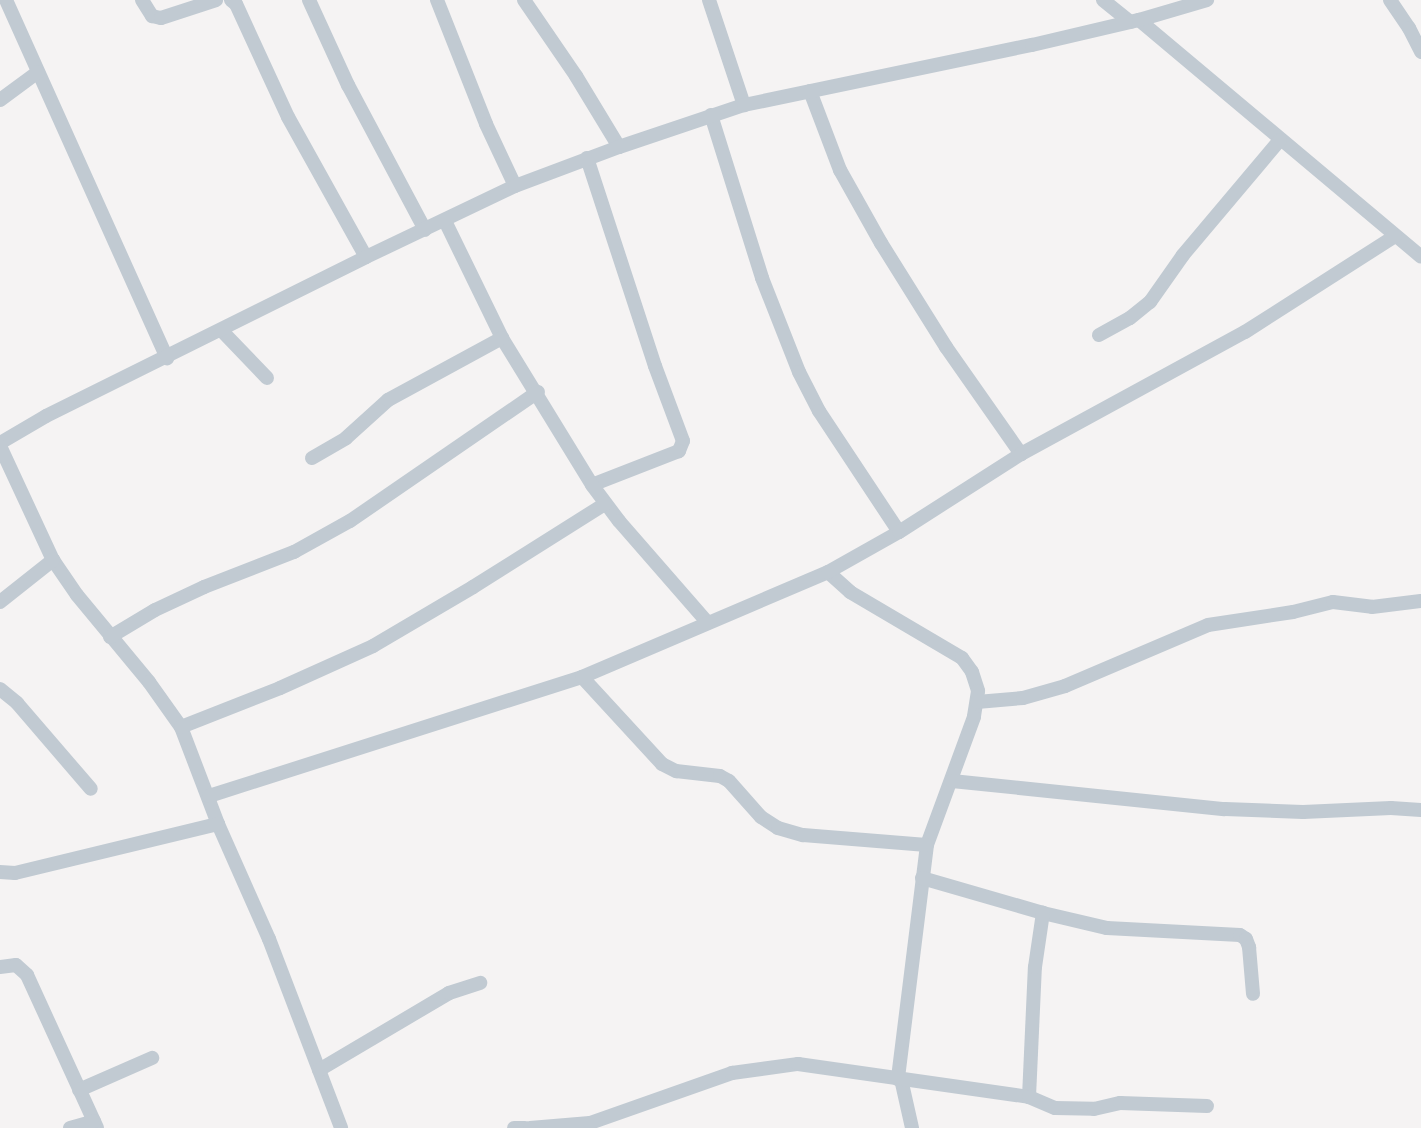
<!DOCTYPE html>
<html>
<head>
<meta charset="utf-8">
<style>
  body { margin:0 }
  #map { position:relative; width:1421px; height:1128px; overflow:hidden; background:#f5f3f3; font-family:Figtree,sans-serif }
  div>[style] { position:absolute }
  .minor>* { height:14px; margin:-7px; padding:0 7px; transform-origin:7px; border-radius:7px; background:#c1cad2 }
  span { translate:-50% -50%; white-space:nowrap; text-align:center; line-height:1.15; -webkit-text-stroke:5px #fff; paint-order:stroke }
</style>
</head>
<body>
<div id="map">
  <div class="minor">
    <div style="left:6px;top:0;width:393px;rotate:65.8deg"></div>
    <div style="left:142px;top:0;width:19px;rotate:58deg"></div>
    <div style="left:152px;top:16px;width:9px;rotate:13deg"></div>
    <div style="left:161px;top:18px;width:58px;rotate:-18.1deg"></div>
    <div style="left:231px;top:0;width:6px;rotate:39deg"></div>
    <div style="left:236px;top:4px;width:124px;rotate:65.3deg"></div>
    <div style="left:288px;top:117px;width:160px;rotate:60.9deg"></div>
    <div style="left:309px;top:0;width:94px;rotate:65.4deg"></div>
    <div style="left:348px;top:85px;width:164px;rotate:62deg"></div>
    <div style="left:437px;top:0;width:133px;rotate:68.4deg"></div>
    <div style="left:486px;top:124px;width:68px;rotate:64.9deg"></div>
    <div style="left:524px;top:0;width:92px;rotate:55.6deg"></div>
    <div style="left:576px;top:76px;width:83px;rotate:58.8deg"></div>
    <div style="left:709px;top:0;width:111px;rotate:71.6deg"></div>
    <div style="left:1103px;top:0;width:35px;rotate:39deg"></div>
    <div style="left:1390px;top:0;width:34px;rotate:56deg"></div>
    <div style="left:1409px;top:28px;width:27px;rotate:63deg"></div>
    <div style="left:1139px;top:20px;width:368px;rotate:40deg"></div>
    <div style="left:810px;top:91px;width:85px;rotate:69.2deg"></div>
    <div style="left:840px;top:170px;width:84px;rotate:60.7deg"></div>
    <div style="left:881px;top:243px;width:123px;rotate:58deg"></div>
    <div style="left:946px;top:347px;width:131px;rotate:55deg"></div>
    <div style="left:0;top:100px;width:47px;rotate:-36.4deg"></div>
    <div style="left:711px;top:115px;width:171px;rotate:72.6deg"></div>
    <div style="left:762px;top:278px;width:101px;rotate:68.5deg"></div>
    <div style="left:799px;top:372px;width:44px;rotate:62.9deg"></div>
    <div style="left:819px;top:411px;width:145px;rotate:56.5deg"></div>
    <div style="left:587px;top:158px;width:219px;rotate:71.9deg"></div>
    <div style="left:655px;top:366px;width:80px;rotate:69.5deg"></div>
    <div style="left:683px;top:441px;width:11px;rotate:112deg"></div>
    <div style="left:679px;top:451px;width:93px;rotate:158.7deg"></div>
    <div style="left:445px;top:221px;width:130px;rotate:64deg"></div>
    <div style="left:502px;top:338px;width:172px;rotate:58.5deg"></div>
    <div style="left:592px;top:485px;width:45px;rotate:53.1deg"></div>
    <div style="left:619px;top:521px;width:135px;rotate:48.9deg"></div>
    <div style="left:222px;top:331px;width:65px;rotate:46.2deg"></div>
    <div style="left:1099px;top:335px;width:35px;rotate:-29deg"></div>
    <div style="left:1130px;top:318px;width:26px;rotate:-39deg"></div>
    <div style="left:1150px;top:302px;width:57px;rotate:-54.9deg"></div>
    <div style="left:1183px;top:255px;width:150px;rotate:-49.9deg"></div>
    <div style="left:0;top:443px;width:53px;rotate:-30.4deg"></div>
    <div style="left:46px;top:416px;width:357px;rotate:-26.4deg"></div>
    <div style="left:366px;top:257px;width:165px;rotate:-25.5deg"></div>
    <div style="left:515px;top:186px;width:111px;rotate:-20.6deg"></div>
    <div style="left:619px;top:147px;width:132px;rotate:-18.6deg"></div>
    <div style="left:744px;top:105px;width:294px;rotate:-11.8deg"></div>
    <div style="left:1032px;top:45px;width:110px;rotate:-13.2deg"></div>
    <div style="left:1139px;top:20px;width:71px;rotate:-16.4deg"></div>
    <div style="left:0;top:446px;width:126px;rotate:65.1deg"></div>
    <div style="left:53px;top:560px;width:42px;rotate:55.6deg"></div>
    <div style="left:77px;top:595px;width:113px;rotate:50.4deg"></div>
    <div style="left:149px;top:682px;width:55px;rotate:54.6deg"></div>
    <div style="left:181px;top:727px;width:104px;rotate:69.1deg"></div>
    <div style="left:218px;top:824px;width:126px;rotate:66.1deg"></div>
    <div style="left:269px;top:939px;width:202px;rotate:69.1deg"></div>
    <div style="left:312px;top:458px;width:39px;rotate:-30deg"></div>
    <div style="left:346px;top:438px;width:57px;rotate:-42.1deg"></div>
    <div style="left:388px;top:400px;width:130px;rotate:-28.5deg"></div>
    <div style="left:828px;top:572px;width:30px;rotate:42deg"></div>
    <div style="left:850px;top:592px;width:130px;rotate:30.5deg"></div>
    <div style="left:962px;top:658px;width:17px;rotate:54deg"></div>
    <div style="left:972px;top:672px;width:20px;rotate:72deg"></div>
    <div style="left:978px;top:691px;width:26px;rotate:99deg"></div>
    <div style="left:974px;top:717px;width:136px;rotate:110.2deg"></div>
    <div style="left:927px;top:845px;width:236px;rotate:97.1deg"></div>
    <div style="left:0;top:602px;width:68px;rotate:-38.4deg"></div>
    <div style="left:110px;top:637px;width:52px;rotate:-31deg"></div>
    <div style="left:155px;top:610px;width:54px;rotate:-25.1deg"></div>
    <div style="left:204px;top:587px;width:97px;rotate:-21.3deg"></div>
    <div style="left:294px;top:552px;width:64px;rotate:-29deg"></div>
    <div style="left:350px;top:521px;width:228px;rotate:-34.5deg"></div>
    <div style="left:582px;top:677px;width:118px;rotate:47.4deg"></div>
    <div style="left:662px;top:764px;width:16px;rotate:27deg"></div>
    <div style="left:676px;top:771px;width:44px;rotate:6.5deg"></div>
    <div style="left:720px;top:776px;width:10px;rotate:29deg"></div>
    <div style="left:729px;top:781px;width:48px;rotate:48.4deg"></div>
    <div style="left:761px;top:817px;width:20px;rotate:33deg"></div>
    <div style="left:778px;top:828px;width:26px;rotate:16deg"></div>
    <div style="left:803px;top:835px;width:124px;rotate:4.6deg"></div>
    <div style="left:0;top:689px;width:22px;rotate:39deg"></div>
    <div style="left:17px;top:703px;width:113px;rotate:49.3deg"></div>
    <div style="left:977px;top:702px;width:46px;rotate:-5deg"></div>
    <div style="left:1023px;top:698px;width:44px;rotate:-15.9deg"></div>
    <div style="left:1065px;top:686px;width:155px;rotate:-23.1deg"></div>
    <div style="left:1208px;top:625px;width:86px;rotate:-8.7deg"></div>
    <div style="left:1293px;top:612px;width:41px;rotate:-14deg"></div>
    <div style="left:1333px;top:602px;width:39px;rotate:7deg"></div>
    <div style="left:1372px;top:607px;width:49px;rotate:-7deg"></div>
    <div style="left:181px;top:727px;width:106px;rotate:-21.5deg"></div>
    <div style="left:280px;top:688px;width:102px;rotate:-24.3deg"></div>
    <div style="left:373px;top:646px;width:116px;rotate:-30.5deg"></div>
    <div style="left:473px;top:587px;width:156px;rotate:-32.2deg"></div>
    <div style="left:952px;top:781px;width:274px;rotate:5.9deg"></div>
    <div style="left:1225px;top:809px;width:78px;rotate:2.2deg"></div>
    <div style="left:1303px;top:812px;width:88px;rotate:-2.6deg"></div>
    <div style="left:1391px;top:808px;width:30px;rotate:4deg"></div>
    <div style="left:209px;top:796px;width:392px;rotate:-17.7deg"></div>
    <div style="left:582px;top:677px;width:267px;rotate:-23.1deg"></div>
    <div style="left:828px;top:572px;width:81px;rotate:-29.4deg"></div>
    <div style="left:899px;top:532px;width:145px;rotate:-32.6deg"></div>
    <div style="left:1021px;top:454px;width:255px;rotate:-28.6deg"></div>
    <div style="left:1245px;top:332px;width:178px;rotate:-32.6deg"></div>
    <div style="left:0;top:872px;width:15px;rotate:4deg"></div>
    <div style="left:15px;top:873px;width:209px;rotate:-13.6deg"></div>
    <div style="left:922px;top:878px;width:126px;rotate:16.1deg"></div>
    <div style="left:1043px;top:913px;width:66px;rotate:13.2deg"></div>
    <div style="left:1107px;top:928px;width:133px;rotate:3deg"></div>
    <div style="left:1240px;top:935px;width:7px;rotate:34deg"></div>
    <div style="left:1246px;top:939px;width:9px;rotate:69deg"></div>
    <div style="left:1249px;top:947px;width:47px;rotate:85.1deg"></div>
    <div style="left:0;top:967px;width:16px;rotate:-7deg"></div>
    <div style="left:16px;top:965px;width:15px;rotate:42deg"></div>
    <div style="left:27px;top:975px;width:168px;rotate:65.4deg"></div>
    <div style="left:319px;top:1070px;width:151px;rotate:-30.6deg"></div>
    <div style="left:449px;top:993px;width:33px;rotate:-18deg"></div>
    <div style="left:901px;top:1079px;width:50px;rotate:77.3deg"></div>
    <div style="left:79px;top:1090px;width:80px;rotate:-23.7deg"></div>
    <div style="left:1029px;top:1097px;width:130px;rotate:-87.4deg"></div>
    <div style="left:1035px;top:967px;width:55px;rotate:-81.6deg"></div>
    <div style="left:70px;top:1128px;width:25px;rotate:-16deg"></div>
    <div style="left:514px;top:1128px;width:11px"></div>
    <div style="left:530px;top:1128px;width:60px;rotate:-4.8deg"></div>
    <div style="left:590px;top:1123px;width:151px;rotate:-19.4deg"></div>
    <div style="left:732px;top:1073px;width:67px;rotate:-7.8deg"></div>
    <div style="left:798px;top:1064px;width:233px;rotate:8.1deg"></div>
    <div style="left:1029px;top:1097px;width:28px;rotate:23deg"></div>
    <div style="left:1055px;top:1108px;width:39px;rotate:1deg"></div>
    <div style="left:1094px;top:1109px;width:27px;rotate:-13deg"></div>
    <div style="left:1120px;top:1103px;width:87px;rotate:2deg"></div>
  </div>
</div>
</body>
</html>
